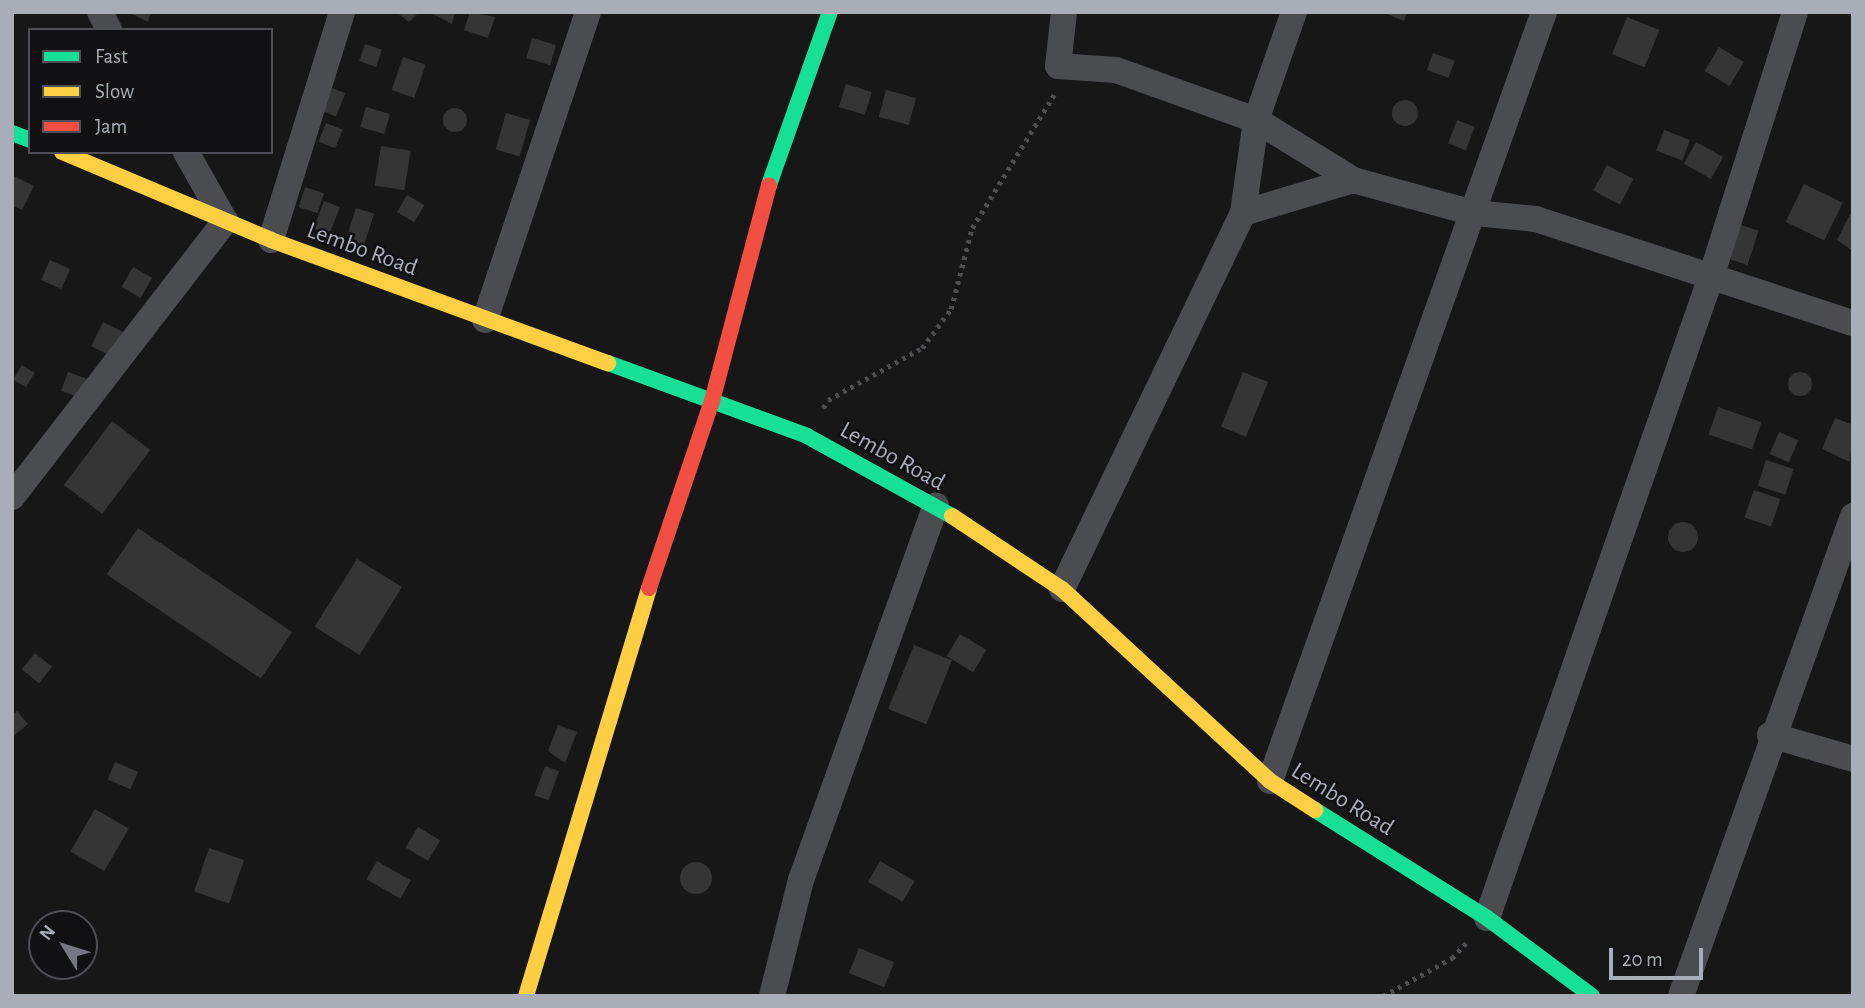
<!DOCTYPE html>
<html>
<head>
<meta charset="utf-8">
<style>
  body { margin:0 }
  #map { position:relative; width:1865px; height:1008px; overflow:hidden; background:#171717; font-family:"Alegreya Sans",sans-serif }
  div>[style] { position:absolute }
  .building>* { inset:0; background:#353536; transform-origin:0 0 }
  .round { border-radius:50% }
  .path>* { height:4.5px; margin-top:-2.25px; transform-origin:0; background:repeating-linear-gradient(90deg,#4d4e52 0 3.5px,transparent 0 8.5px) }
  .street>* { height:26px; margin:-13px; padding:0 13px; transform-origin:13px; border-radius:13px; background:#4b4c50 }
  .fast>* { height:16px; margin:-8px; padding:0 8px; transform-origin:8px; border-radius:8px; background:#16e098 }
  .slow>* { height:16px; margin:-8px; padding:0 8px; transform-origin:8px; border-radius:8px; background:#ffcf43 }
  .jam>* { height:16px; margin:-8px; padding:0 8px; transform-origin:8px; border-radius:8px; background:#f24e42 }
  span { translate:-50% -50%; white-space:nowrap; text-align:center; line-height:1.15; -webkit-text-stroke:5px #111113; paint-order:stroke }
  .street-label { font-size:24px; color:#a8adb8 }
  .frame { position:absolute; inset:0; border:14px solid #a8adb8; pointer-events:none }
  .legend { position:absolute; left:28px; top:28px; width:245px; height:126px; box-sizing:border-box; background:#111113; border:2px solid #4d4f55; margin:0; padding:9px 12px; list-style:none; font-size:21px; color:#a8adb8 }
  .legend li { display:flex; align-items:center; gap:14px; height:35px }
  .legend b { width:35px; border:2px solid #4d4f55 }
  .north { position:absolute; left:28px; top:910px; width:70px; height:70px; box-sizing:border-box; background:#111113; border:2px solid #4d4f55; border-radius:50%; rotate:308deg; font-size:19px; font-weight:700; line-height:28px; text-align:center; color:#a8adb8 }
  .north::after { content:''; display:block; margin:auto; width:24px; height:32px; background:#757880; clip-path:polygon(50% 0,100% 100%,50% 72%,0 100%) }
  .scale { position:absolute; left:1609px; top:948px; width:94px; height:32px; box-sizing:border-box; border:4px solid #a8adb8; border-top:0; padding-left:9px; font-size:21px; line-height:24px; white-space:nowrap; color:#a8adb8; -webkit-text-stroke:5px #111113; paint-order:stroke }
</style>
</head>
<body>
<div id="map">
  <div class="building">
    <div style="clip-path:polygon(128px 12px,151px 12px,148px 22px)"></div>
    <div style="clip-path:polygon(396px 12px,419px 12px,409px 22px)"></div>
    <div style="clip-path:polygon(429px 12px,455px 12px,452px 24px)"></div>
    <div style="clip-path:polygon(470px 12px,495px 17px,488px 38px,464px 30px)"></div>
    <div style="clip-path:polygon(1382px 12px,1407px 12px,1404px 21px)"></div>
    <div style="left:1627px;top:17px;width:35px;height:40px;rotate:22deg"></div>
    <div style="left:532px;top:38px;width:25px;height:21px;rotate:16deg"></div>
    <div style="left:365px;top:44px;width:18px;height:18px;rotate:19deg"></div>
    <div style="left:1719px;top:47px;width:29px;height:28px;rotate:31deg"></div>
    <div style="left:1433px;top:53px;width:23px;height:18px;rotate:20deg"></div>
    <div style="left:403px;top:57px;width:24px;height:35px;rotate:19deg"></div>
    <div style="left:846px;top:84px;width:27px;height:24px;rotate:17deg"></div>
    <div style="left:325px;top:85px;width:22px;height:25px;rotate:22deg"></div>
    <div style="left:886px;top:90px;width:31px;height:28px;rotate:15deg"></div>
    <div class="round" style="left:1392px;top:100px;width:26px;height:26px"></div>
    <div style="left:366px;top:107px;width:25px;height:21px;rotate:16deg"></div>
    <div class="round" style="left:443px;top:108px;width:24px;height:24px"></div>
    <div style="left:506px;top:113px;width:25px;height:38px;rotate:16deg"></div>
    <div style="left:1457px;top:120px;width:19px;height:25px;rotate:21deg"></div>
    <div style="left:326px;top:123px;width:18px;height:20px;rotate:22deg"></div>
    <div style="left:1664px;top:130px;width:28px;height:22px;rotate:21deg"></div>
    <div style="left:1696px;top:142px;width:31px;height:25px;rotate:29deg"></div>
    <div style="left:381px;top:146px;width:30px;height:40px;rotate:9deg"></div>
    <div style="left:1607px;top:165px;width:30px;height:29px;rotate:28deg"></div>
    <div style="clip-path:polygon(12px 175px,34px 186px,22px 210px,12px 205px)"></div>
    <div style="left:1804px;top:184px;width:43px;height:42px;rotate:26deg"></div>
    <div style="left:305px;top:187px;width:20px;height:21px;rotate:18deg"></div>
    <div style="left:407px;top:195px;width:20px;height:20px;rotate:30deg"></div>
    <div style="left:324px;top:201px;width:17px;height:29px;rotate:21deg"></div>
    <div style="left:356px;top:208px;width:19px;height:37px;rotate:18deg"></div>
    <div style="clip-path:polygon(1850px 214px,1853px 215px,1853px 251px,1837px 240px)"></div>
    <div style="left:1732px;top:222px;width:28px;height:36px;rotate:18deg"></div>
    <div style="left:50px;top:260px;width:22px;height:22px;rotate:24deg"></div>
    <div style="left:133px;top:267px;width:22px;height:23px;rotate:30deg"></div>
    <div style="left:103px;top:322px;width:25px;height:27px;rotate:26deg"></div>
    <div style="left:22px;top:365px;width:15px;height:17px;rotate:32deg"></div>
    <div style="left:68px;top:372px;width:20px;height:20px;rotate:20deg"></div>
    <div style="left:1243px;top:372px;width:27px;height:59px;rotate:22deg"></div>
    <div class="round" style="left:1788px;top:372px;width:24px;height:24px"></div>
    <div style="left:1718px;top:407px;width:46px;height:29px;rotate:19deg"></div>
    <div style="clip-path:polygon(1835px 418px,1853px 425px,1850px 462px,1822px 449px)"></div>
    <div style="left:112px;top:421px;width:48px;height:80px;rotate:37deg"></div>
    <div style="left:1779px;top:432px;width:21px;height:24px;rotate:23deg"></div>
    <div style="left:1766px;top:460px;width:29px;height:27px;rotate:18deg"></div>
    <div style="left:1754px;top:490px;width:28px;height:29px;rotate:19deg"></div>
    <div class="round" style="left:1668px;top:522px;width:30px;height:30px"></div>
    <div style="left:138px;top:528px;width:186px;height:56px;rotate:34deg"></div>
    <div style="left:357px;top:559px;width:53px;height:80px;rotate:32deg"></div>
    <div style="left:960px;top:634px;width:31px;height:26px;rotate:31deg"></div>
    <div style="left:914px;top:645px;width:41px;height:69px;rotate:22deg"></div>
    <div style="left:35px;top:653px;width:22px;height:21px;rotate:39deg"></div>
    <div style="clip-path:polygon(17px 711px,28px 724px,12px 737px,12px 715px)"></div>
    <div style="clip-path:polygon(558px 725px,577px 732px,565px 763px,548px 751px)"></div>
    <div style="left:115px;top:762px;width:25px;height:19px;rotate:23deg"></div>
    <div style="left:545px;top:766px;width:15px;height:31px;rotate:20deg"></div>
    <div style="left:95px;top:809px;width:39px;height:49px;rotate:30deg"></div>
    <div style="left:418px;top:827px;width:26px;height:24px;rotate:31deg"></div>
    <div style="left:209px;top:848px;width:37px;height:46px;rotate:19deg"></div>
    <div style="left:377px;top:861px;width:39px;height:21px;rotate:30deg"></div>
    <div style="left:880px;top:861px;width:40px;height:24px;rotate:30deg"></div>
    <div class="round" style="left:680px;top:862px;width:32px;height:32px"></div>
    <div style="left:859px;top:948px;width:38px;height:27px;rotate:22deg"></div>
  </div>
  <div class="path">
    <div style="left:823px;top:408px;width:9px;rotate:-58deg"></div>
    <div style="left:828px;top:400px;width:107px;rotate:-29deg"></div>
    <div style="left:922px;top:348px;width:49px;rotate:-53.4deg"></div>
    <div style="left:951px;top:309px;width:84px;rotate:-75.5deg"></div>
    <div style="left:972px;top:228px;width:158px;rotate:-58.4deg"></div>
    <div style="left:1383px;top:996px;width:79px;rotate:-28.8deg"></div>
    <div style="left:1452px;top:958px;width:22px;rotate:-47deg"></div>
  </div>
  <div class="street">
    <div style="left:100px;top:12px;width:20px;rotate:63deg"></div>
    <div style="left:1064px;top:12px;width:54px;rotate:96.3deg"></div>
    <div style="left:1058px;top:66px;width:58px;rotate:3.9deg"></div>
    <div style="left:1116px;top:70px;width:149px;rotate:19.7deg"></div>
    <div style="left:1256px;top:120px;width:114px;rotate:31.7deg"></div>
    <div style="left:1353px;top:180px;width:125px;rotate:15.3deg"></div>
    <div style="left:1474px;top:213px;width:62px;rotate:5.5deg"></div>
    <div style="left:1536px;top:219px;width:334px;rotate:18.2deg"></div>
    <div style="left:1243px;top:213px;width:115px;rotate:-16.7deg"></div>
    <div style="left:271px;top:240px;width:239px;rotate:-72.7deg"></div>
    <div style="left:485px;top:320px;width:325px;rotate:-71.5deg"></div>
    <div style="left:12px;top:497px;width:349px;rotate:-52.3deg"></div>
    <div style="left:225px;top:221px;width:79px;rotate:-119.5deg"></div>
    <div style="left:1062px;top:589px;width:417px;rotate:-64.3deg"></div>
    <div style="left:1243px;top:213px;width:94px;rotate:-82deg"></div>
    <div style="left:1256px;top:120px;width:114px;rotate:-70.6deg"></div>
    <div style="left:1770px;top:735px;width:86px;rotate:16.1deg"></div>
    <div style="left:1270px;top:781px;width:816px;rotate:-70.39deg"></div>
    <div style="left:1487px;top:918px;width:679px;rotate:-70.74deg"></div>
    <div style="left:1711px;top:277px;width:278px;rotate:-72.4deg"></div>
    <div style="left:772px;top:996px;width:120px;rotate:-76deg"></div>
    <div style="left:801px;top:880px;width:398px;rotate:-70.2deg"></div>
    <div style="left:1681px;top:996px;width:510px;rotate:-70.29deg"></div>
  </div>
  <div class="fast">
    <div style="left:12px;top:133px;width:19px;rotate:21deg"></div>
    <div style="left:769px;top:185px;width:183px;rotate:-70.6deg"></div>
    <div style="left:608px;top:363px;width:212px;rotate:20.1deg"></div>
    <div style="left:807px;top:436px;width:166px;rotate:28.9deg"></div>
    <div style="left:1315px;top:810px;width:203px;rotate:32.1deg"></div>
    <div style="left:1487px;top:918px;width:131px;rotate:36.6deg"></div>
  </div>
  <div class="slow">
    <div style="left:62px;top:152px;width:227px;rotate:22.8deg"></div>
    <div style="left:271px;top:240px;width:359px;rotate:20.1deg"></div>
    <div style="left:952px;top:516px;width:132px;rotate:33.6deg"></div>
    <div style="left:1062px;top:589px;width:283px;rotate:42.7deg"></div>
    <div style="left:1270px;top:781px;width:54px;rotate:32.8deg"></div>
    <div style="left:526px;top:996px;width:426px;rotate:-73.2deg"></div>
  </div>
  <div class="jam">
    <div style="left:649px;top:588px;width:197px;rotate:-71.4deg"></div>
    <div style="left:712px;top:401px;width:223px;rotate:-75.2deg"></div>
  </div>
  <div class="street-label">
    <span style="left:362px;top:250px;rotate:20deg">Lembo Road</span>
    <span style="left:892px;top:457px;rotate:29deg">Lembo Road</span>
    <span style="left:1342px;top:800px;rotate:32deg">Lembo Road</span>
  </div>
  <div class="frame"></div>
  <ul class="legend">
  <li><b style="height:9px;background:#16e098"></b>Fast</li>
  <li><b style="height:9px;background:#ffcf43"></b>Slow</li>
  <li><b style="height:9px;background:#f24e42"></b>Jam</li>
  </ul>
  <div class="north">N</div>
  <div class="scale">20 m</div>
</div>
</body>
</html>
